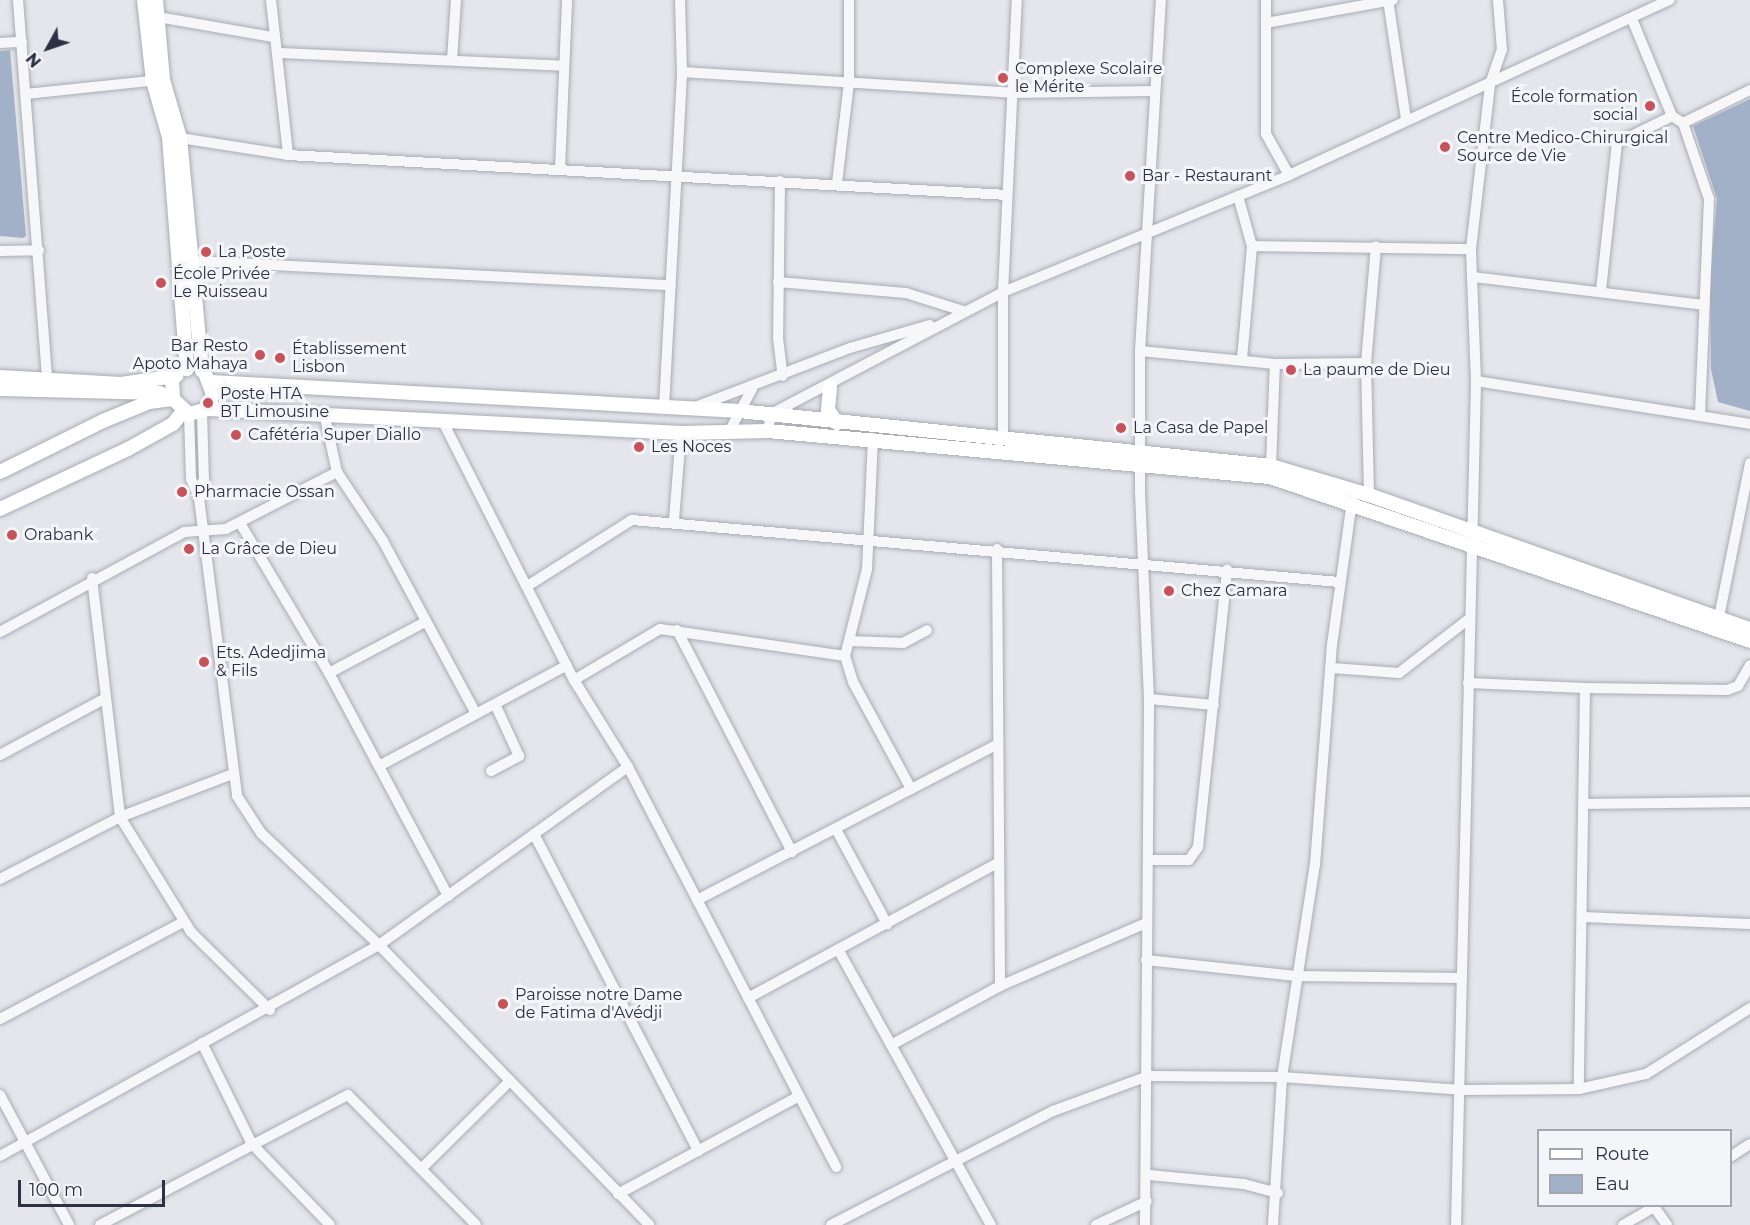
<!DOCTYPE html>
<html>
<head>
<meta charset="utf-8">
<style>
  body { margin:0 }
  #map { position:relative; width:1750px; height:1225px; overflow:hidden; background:#e4e6eb; font-family:Montserrat,sans-serif }
  div>[style] { position:absolute }
  .water>* { inset:0; background:#a2b1c8 }
  .roads { filter:drop-shadow(0 0 2px #a9acb5) drop-shadow(0 0 2px #a9acb5) }
  .minor>* { height:10px; margin:-5px; padding:0 5px; transform-origin:5px; border-radius:5px; background:#f7f7f9 }
  .major>* { height:14px; margin:-7px; padding:0 7px; transform-origin:7px; border-radius:7px; background:#fff }
  .dots>* { width:16px; height:16px; translate:-50% -50%; box-sizing:border-box; border:3px solid #f4f5f8; border-radius:50% }
  span { translate:-50% -50%; white-space:nowrap; text-align:center; line-height:1.15; -webkit-text-stroke:6px #f4f5f8; paint-order:stroke }
  .poi-label { font-size:16px; color:#2c3243 }
  .left { translate:0 -50%; text-align:left }
  .right { translate:-100% -50%; text-align:right }
  .legend { position:absolute; left:1537px; top:1129px; width:195px; height:78px; box-sizing:border-box; background:#f4f5f8; border:2px solid #a4a7b0; margin:0; padding:8px 10px; list-style:none; font-size:18px; color:#2c3243 }
  .legend li { display:flex; align-items:center; gap:12px; height:30px }
  .legend b { width:30px; border:2px solid #a4a7b0 }
  .north { position:absolute; left:18px; top:18px; width:60px; height:60px; -webkit-text-stroke:4px #f4f5f8; paint-order:stroke; rotate:230deg; font-size:16px; font-weight:700; line-height:24px; text-align:center; color:#2c3243 }
  .north::after { content:''; display:block; margin:auto; width:21px; height:27px; background:#2c3243; clip-path:polygon(50% 0,100% 100%,50% 72%,0 100%) }
  .scale { position:absolute; left:18px; top:1180px; width:147px; height:27px; box-sizing:border-box; border:3px solid #2c3243; border-top:0; padding-left:8px; font-size:18px; line-height:21px; white-space:nowrap; color:#2c3243; -webkit-text-stroke:4px #f4f5f8; paint-order:stroke }
</style>
</head>
<body>
<div id="map">
  <div class="water">
    <div style="clip-path:polygon(10px 50px,26px 236px,23px 238px,0 236px,0 51px)"></div>
    <div style="clip-path:polygon(1750px 99px,1750px 411px,1718px 402px,1711px 369px,1710px 280px,1717px 199px,1693px 126px)"></div>
  </div>
  <div class="roads">
    <div class="minor">
      <div style="left:18px;top:0;width:382px;rotate:85.6deg"></div>
      <div style="left:271px;top:0;width:156px;rotate:83.7deg"></div>
      <div style="left:1266px;top:0;width:134px;rotate:90deg"></div>
      <div style="left:1266px;top:134px;width:47px;rotate:60.7deg"></div>
      <div style="left:1388px;top:0;width:120px;rotate:81.4deg"></div>
      <div style="left:158px;top:17px;width:117px;rotate:9.9deg"></div>
      <div style="left:1632px;top:19px;width:105px;rotate:67.6deg"></div>
      <div style="left:1672px;top:116px;width:13px;rotate:32deg"></div>
      <div style="left:1683px;top:123px;width:80px;rotate:71.1deg"></div>
      <div style="left:1709px;top:199px;width:214px;rotate:92.4deg"></div>
      <div style="left:1266px;top:23px;width:129px;rotate:-10.3deg"></div>
      <div style="left:0;top:43px;width:22px;rotate:-3deg"></div>
      <div style="left:280px;top:53px;width:284px;rotate:2.6deg"></div>
      <div style="left:452px;top:60px;width:60px;rotate:-86.2deg"></div>
      <div style="left:682px;top:72px;width:331px;rotate:3.6deg"></div>
      <div style="left:1012px;top:93px;width:143px;rotate:-0.8deg"></div>
      <div style="left:26px;top:94px;width:135px;rotate:-6deg"></div>
      <div style="left:1683px;top:123px;width:75px;rotate:-26.2deg"></div>
      <div style="left:180px;top:138px;width:109px;rotate:8.9deg"></div>
      <div style="left:288px;top:155px;width:720px;rotate:3.18deg"></div>
      <div style="left:560px;top:169px;width:169px;rotate:-87.6deg"></div>
      <div style="left:780px;top:181px;width:157px;rotate:90.7deg"></div>
      <div style="left:778px;top:338px;width:38px;rotate:83deg"></div>
      <div style="left:837px;top:183px;width:102px;rotate:-83.2deg"></div>
      <div style="left:849px;top:82px;width:82px;rotate:-90deg"></div>
      <div style="left:1238px;top:196px;width:52px;rotate:74.4deg"></div>
      <div style="left:1252px;top:246px;width:219px;rotate:0.8deg"></div>
      <div style="left:0;top:251px;width:39px;rotate:-1deg"></div>
      <div style="left:194px;top:261px;width:477px;rotate:2.9deg"></div>
      <div style="left:1473px;top:277px;width:233px;rotate:6.9deg"></div>
      <div style="left:778px;top:282px;width:128px;rotate:4.9deg"></div>
      <div style="left:906px;top:293px;width:60px;rotate:17.5deg"></div>
      <div style="left:1601px;top:290px;width:148px;rotate:-83.8deg"></div>
      <div style="left:1617px;top:143px;width:61px;rotate:-26.1deg"></div>
      <div style="left:1140px;top:351px;width:136px;rotate:5.5deg"></div>
      <div style="left:1275px;top:364px;width:91px;rotate:-0.6deg"></div>
      <div style="left:1242px;top:359px;width:113px;rotate:-84.9deg"></div>
      <div style="left:1476px;top:381px;width:277px;rotate:8.9deg"></div>
      <div style="left:698px;top:406px;width:163px;rotate:-20.9deg"></div>
      <div style="left:850px;top:348px;width:83px;rotate:-16deg"></div>
      <div style="left:664px;top:407px;width:335px;rotate:-86.9deg"></div>
      <div style="left:682px;top:72px;width:72px;rotate:-91.6deg"></div>
      <div style="left:189px;top:414px;width:65px;rotate:88.2deg"></div>
      <div style="left:191px;top:479px;width:21px;rotate:67deg"></div>
      <div style="left:199px;top:498px;width:300px;rotate:82.7deg"></div>
      <div style="left:237px;top:796px;width:44px;rotate:57deg"></div>
      <div style="left:261px;top:833px;width:163px;rotate:43.5deg"></div>
      <div style="left:379px;top:945px;width:389px;rotate:46deg"></div>
      <div style="left:325px;top:417px;width:56px;rotate:77.7deg"></div>
      <div style="left:337px;top:472px;width:83px;rotate:56.3deg"></div>
      <div style="left:383px;top:541px;width:196px;rotate:61.7deg"></div>
      <div style="left:442px;top:420px;width:292px;rotate:63.1deg"></div>
      <div style="left:574px;top:680px;width:102px;rotate:58.2deg"></div>
      <div style="left:628px;top:767px;width:451px;rotate:62.5deg"></div>
      <div style="left:730px;top:430px;width:47px;rotate:-61.8deg"></div>
      <div style="left:768px;top:431px;width:17px;rotate:-80deg"></div>
      <div style="left:771px;top:414px;width:262px;rotate:-27.7deg"></div>
      <div style="left:1003px;top:292px;width:309px;rotate:-22.2deg"></div>
      <div style="left:1289px;top:175px;width:419px;rotate:-24.7deg"></div>
      <div style="left:873px;top:438px;width:131px;rotate:92.6deg"></div>
      <div style="left:867px;top:569px;width:90px;rotate:104.2deg"></div>
      <div style="left:845px;top:656px;width:27px;rotate:73deg"></div>
      <div style="left:853px;top:682px;width:122px;rotate:61.5deg"></div>
      <div style="left:1003px;top:438px;width:146px;rotate:-90deg"></div>
      <div style="left:1003px;top:292px;width:292px;rotate:-87.3deg"></div>
      <div style="left:1271px;top:466px;width:102px;rotate:-87.8deg"></div>
      <div style="left:1369px;top:495px;width:132px;rotate:-91.3deg"></div>
      <div style="left:1366px;top:363px;width:117px;rotate:-85.1deg"></div>
      <div style="left:199px;top:498px;width:19px;rotate:-74deg"></div>
      <div style="left:204px;top:480px;width:68px;rotate:-91.7deg"></div>
      <div style="left:674px;top:520px;width:87px;rotate:-85.4deg"></div>
      <div style="left:240px;top:523px;width:174px;rotate:59.3deg"></div>
      <div style="left:329px;top:673px;width:253px;rotate:61.9deg"></div>
      <div style="left:997px;top:549px;width:437px;rotate:89.6deg"></div>
      <div style="left:92px;top:578px;width:241px;rotate:83.3deg"></div>
      <div style="left:120px;top:817px;width:135px;rotate:58.3deg"></div>
      <div style="left:191px;top:932px;width:111px;rotate:44.6deg"></div>
      <div style="left:529px;top:585px;width:122px;rotate:-32.3deg"></div>
      <div style="left:632px;top:520px;width:710px;rotate:5.01deg"></div>
      <div style="left:1719px;top:617px;width:157px;rotate:-78.6deg"></div>
      <div style="left:677px;top:630px;width:250px;rotate:62.6deg"></div>
      <div style="left:0;top:632px;width:209px;rotate:-28.5deg"></div>
      <div style="left:184px;top:532px;width:42px;rotate:-4.1deg"></div>
      <div style="left:226px;top:529px;width:125px;rotate:-27.2deg"></div>
      <div style="left:850px;top:641px;width:53px;rotate:2.2deg"></div>
      <div style="left:903px;top:643px;width:27px;rotate:-28deg"></div>
      <div style="left:1332px;top:668px;width:67px;rotate:4.3deg"></div>
      <div style="left:1399px;top:673px;width:90px;rotate:-37.8deg"></div>
      <div style="left:329px;top:673px;width:109px;rotate:-28deg"></div>
      <div style="left:574px;top:680px;width:100px;rotate:-30.7deg"></div>
      <div style="left:660px;top:629px;width:187px;rotate:8.3deg"></div>
      <div style="left:1468px;top:683px;width:117px;rotate:2.4deg"></div>
      <div style="left:1585px;top:688px;width:401px;rotate:90.9deg"></div>
      <div style="left:1585px;top:688px;width:142px;rotate:0.8deg"></div>
      <div style="left:1727px;top:690px;width:12px;rotate:-20deg"></div>
      <div style="left:1738px;top:686px;width:24px;rotate:-60deg"></div>
      <div style="left:1149px;top:699px;width:65px;rotate:5.3deg"></div>
      <div style="left:0;top:755px;width:116px;rotate:-28.3deg"></div>
      <div style="left:379px;top:766px;width:213px;rotate:-28.2deg"></div>
      <div style="left:491px;top:771px;width:32px;rotate:-28deg"></div>
      <div style="left:519px;top:756px;width:57px;rotate:-114.8deg"></div>
      <div style="left:1583px;top:804px;width:167px;rotate:-0.7deg"></div>
      <div style="left:837px;top:831px;width:106px;rotate:61.7deg"></div>
      <div style="left:534px;top:834px;width:357px;rotate:62.6deg"></div>
      <div style="left:1149px;top:860px;width:40px"></div>
      <div style="left:1189px;top:860px;width:16px;rotate:-55deg"></div>
      <div style="left:1198px;top:847px;width:279px;rotate:-84deg"></div>
      <div style="left:0;top:879px;width:135px;rotate:-27.3deg"></div>
      <div style="left:120px;top:817px;width:118px;rotate:-20.9deg"></div>
      <div style="left:697px;top:900px;width:337px;rotate:-27.4deg"></div>
      <div style="left:1582px;top:917px;width:168px;rotate:2.4deg"></div>
      <div style="left:839px;top:951px;width:313px;rotate:61deg"></div>
      <div style="left:1146px;top:960px;width:151px;rotate:6.1deg"></div>
      <div style="left:1296px;top:976px;width:166px;rotate:0.7deg"></div>
      <div style="left:748px;top:998px;width:284px;rotate:-28.4deg"></div>
      <div style="left:0;top:1019px;width:207px;rotate:-27.9deg"></div>
      <div style="left:202px;top:1043px;width:113px;rotate:63.7deg"></div>
      <div style="left:252px;top:1144px;width:112px;rotate:46.1deg"></div>
      <div style="left:891px;top:1045px;width:124px;rotate:-28.4deg"></div>
      <div style="left:1000px;top:986px;width:159px;rotate:-23.3deg"></div>
      <div style="left:0;top:1095px;width:147px;rotate:62deg"></div>
      <div style="left:0;top:1156px;width:434px;rotate:-29.1deg"></div>
      <div style="left:379px;top:945px;width:306px;rotate:-35.6deg"></div>
      <div style="left:1730px;top:1157px;width:24px;rotate:-33deg"></div>
      <div style="left:422px;top:1168px;width:124px;rotate:-44.7deg"></div>
      <div style="left:1149px;top:1175px;width:95px;rotate:5.4deg"></div>
      <div style="left:1244px;top:1184px;width:35px;rotate:15deg"></div>
      <div style="left:618px;top:1194px;width:206px;rotate:-28.4deg"></div>
      <div style="left:1654px;top:1207px;width:22px;rotate:54deg"></div>
      <div style="left:100px;top:1225px;width:280px;rotate:-27.7deg"></div>
      <div style="left:348px;top:1095px;width:182px;rotate:45.4deg"></div>
      <div style="left:831px;top:1225px;width:250px;rotate:-27.2deg"></div>
      <div style="left:1053px;top:1111px;width:101px;rotate:-20.2deg"></div>
      <div style="left:1148px;top:1076px;width:134px;rotate:0.4deg"></div>
      <div style="left:1282px;top:1077px;width:180px;rotate:4.1deg"></div>
      <div style="left:1462px;top:1090px;width:117px;rotate:-0.5deg"></div>
      <div style="left:1579px;top:1089px;width:69px;rotate:-12.6deg"></div>
      <div style="left:1646px;top:1074px;width:123px;rotate:-32.4deg"></div>
      <div style="left:1096px;top:1225px;width:56px;rotate:-25.2deg"></div>
      <div style="left:1145px;top:1225px;width:526px;rotate:-89.56deg"></div>
      <div style="left:1149px;top:699px;width:209px;rotate:-92.5deg"></div>
      <div style="left:1140px;top:490px;width:139px;rotate:-90deg"></div>
      <div style="left:1140px;top:351px;width:352px;rotate:-86.6deg"></div>
      <div style="left:1273px;top:1225px;width:148px;rotate:-86.5deg"></div>
      <div style="left:1282px;top:1077px;width:215px;rotate:-81.2deg"></div>
      <div style="left:1315px;top:865px;width:221px;rotate:-85.6deg"></div>
      <div style="left:1332px;top:645px;width:145px;rotate:-82.1deg"></div>
      <div style="left:1456px;top:1225px;width:844px;rotate:-88.64deg"></div>
      <div style="left:1476px;top:381px;width:132px;rotate:-92.2deg"></div>
      <div style="left:1471px;top:249px;width:166px;rotate:-83.4deg"></div>
      <div style="left:1490px;top:84px;width:36px;rotate:-71deg"></div>
      <div style="left:1502px;top:50px;width:50px;rotate:-94.6deg"></div>
      <div style="left:1623px;top:1225px;width:38px;rotate:-30deg"></div>
    </div>
    <div class="major">
      <div style="left:144px;top:0;width:81px;rotate:83.7deg"></div>
      <div style="left:153px;top:81px;width:58px;rotate:74.1deg"></div>
      <div style="left:169px;top:137px;width:233px;rotate:85.6deg"></div>
      <div style="left:156px;top:0;width:80px;rotate:85deg"></div>
      <div style="left:163px;top:80px;width:60px;rotate:73.7deg"></div>
      <div style="left:180px;top:138px;width:234px;rotate:84.6deg"></div>
      <div style="left:206px;top:376px;width:19px;rotate:69deg"></div>
      <div style="left:213px;top:394px;width:16px;rotate:108deg"></div>
      <div style="left:0;top:377px;width:121px;rotate:3.3deg"></div>
      <div style="left:121px;top:384px;width:56px;rotate:-8.3deg"></div>
      <div style="left:172px;top:379px;width:20px;rotate:87deg"></div>
      <div style="left:173px;top:399px;width:22px;rotate:43deg"></div>
      <div style="left:189px;top:414px;width:20px;rotate:-15deg"></div>
      <div style="left:208px;top:409px;width:474px;rotate:2.9deg"></div>
      <div style="left:681px;top:433px;width:87px;rotate:-1.3deg"></div>
      <div style="left:768px;top:431px;width:504px;rotate:5.24deg"></div>
      <div style="left:1270px;top:477px;width:507px;rotate:18.86deg"></div>
      <div style="left:211px;top:382px;width:529px;rotate:3.14deg"></div>
      <div style="left:739px;top:411px;width:535px;rotate:5.9deg"></div>
      <div style="left:1271px;top:466px;width:102px;rotate:16.5deg"></div>
      <div style="left:1369px;top:495px;width:404px;rotate:19.4deg"></div>
      <div style="left:830px;top:387px;width:23px;rotate:95deg"></div>
      <div style="left:828px;top:410px;width:16px;rotate:55deg"></div>
      <div style="left:0;top:389px;width:160px;rotate:1.4deg"></div>
      <div style="left:0;top:472px;width:115px;rotate:-26.3deg"></div>
      <div style="left:103px;top:421px;width:50px;rotate:-22.4deg"></div>
      <div style="left:149px;top:402px;width:24px;rotate:-7deg"></div>
      <div style="left:0;top:509px;width:141px;rotate:-25.1deg"></div>
      <div style="left:128px;top:449px;width:51px;rotate:-29.1deg"></div>
      <div style="left:173px;top:424px;width:16px;rotate:-52deg"></div>
    </div>
  </div>
  <div class="dots">
    <div style="left:1003px;top:78px;background:#c75259"></div>
    <div style="left:1650px;top:106px;background:#c75259"></div>
    <div style="left:1445px;top:147px;background:#c75259"></div>
    <div style="left:1130px;top:176px;background:#c75259"></div>
    <div style="left:206px;top:252px;background:#c75259"></div>
    <div style="left:161px;top:283px;background:#c75259"></div>
    <div style="left:260px;top:355px;background:#c75259"></div>
    <div style="left:280px;top:358px;background:#c75259"></div>
    <div style="left:1291px;top:370px;background:#c75259"></div>
    <div style="left:208px;top:403px;background:#c75259"></div>
    <div style="left:1121px;top:428px;background:#c75259"></div>
    <div style="left:236px;top:435px;background:#c75259"></div>
    <div style="left:639px;top:447px;background:#c75259"></div>
    <div style="left:182px;top:492px;background:#c75259"></div>
    <div style="left:12px;top:535px;background:#c75259"></div>
    <div style="left:189px;top:549px;background:#c75259"></div>
    <div style="left:1169px;top:591px;background:#c75259"></div>
    <div style="left:204px;top:662px;background:#c75259"></div>
    <div style="left:503px;top:1004px;background:#c75259"></div>
  </div>
  <div class="poi-label">
    <span class="left" style="left:1015px;top:78px">Complexe Scolaire<br>le Mérite</span>
    <span class="right" style="left:1638px;top:106px">École formation<br>social</span>
    <span class="left" style="left:1457px;top:147px">Centre Medico-Chirurgical<br>Source de Vie</span>
    <span class="left" style="left:1142px;top:176px">Bar - Restaurant</span>
    <span class="left" style="left:218px;top:252px">La Poste</span>
    <span class="left" style="left:173px;top:283px">École Privée<br>Le Ruisseau</span>
    <span class="right" style="left:248px;top:355px">Bar Resto<br>Apoto Mahaya</span>
    <span class="left" style="left:292px;top:358px">Établissement<br>Lisbon</span>
    <span class="left" style="left:1303px;top:370px">La paume de Dieu</span>
    <span class="left" style="left:220px;top:403px">Poste HTA<br>BT Limousine</span>
    <span class="left" style="left:1133px;top:428px">La Casa de Papel</span>
    <span class="left" style="left:248px;top:435px">Cafétéria Super Diallo</span>
    <span class="left" style="left:651px;top:447px">Les Noces</span>
    <span class="left" style="left:194px;top:492px">Pharmacie Ossan</span>
    <span class="left" style="left:24px;top:535px">Orabank</span>
    <span class="left" style="left:201px;top:549px">La Grâce de Dieu</span>
    <span class="left" style="left:1181px;top:591px">Chez Camara</span>
    <span class="left" style="left:216px;top:662px">Ets. Adedjima<br>&amp; Fils</span>
    <span class="left" style="left:515px;top:1004px">Paroisse notre Dame<br>de Fatima d'Avédji</span>
  </div>
  <ul class="legend">
  <li><b style="height:8px;background:#fff"></b>Route</li>
  <li><b style="height:16px;background:#a2b1c8"></b>Eau</li>
  </ul>
  <div class="north">N</div>
  <div class="scale">100 m</div>
</div>
</body>
</html>
